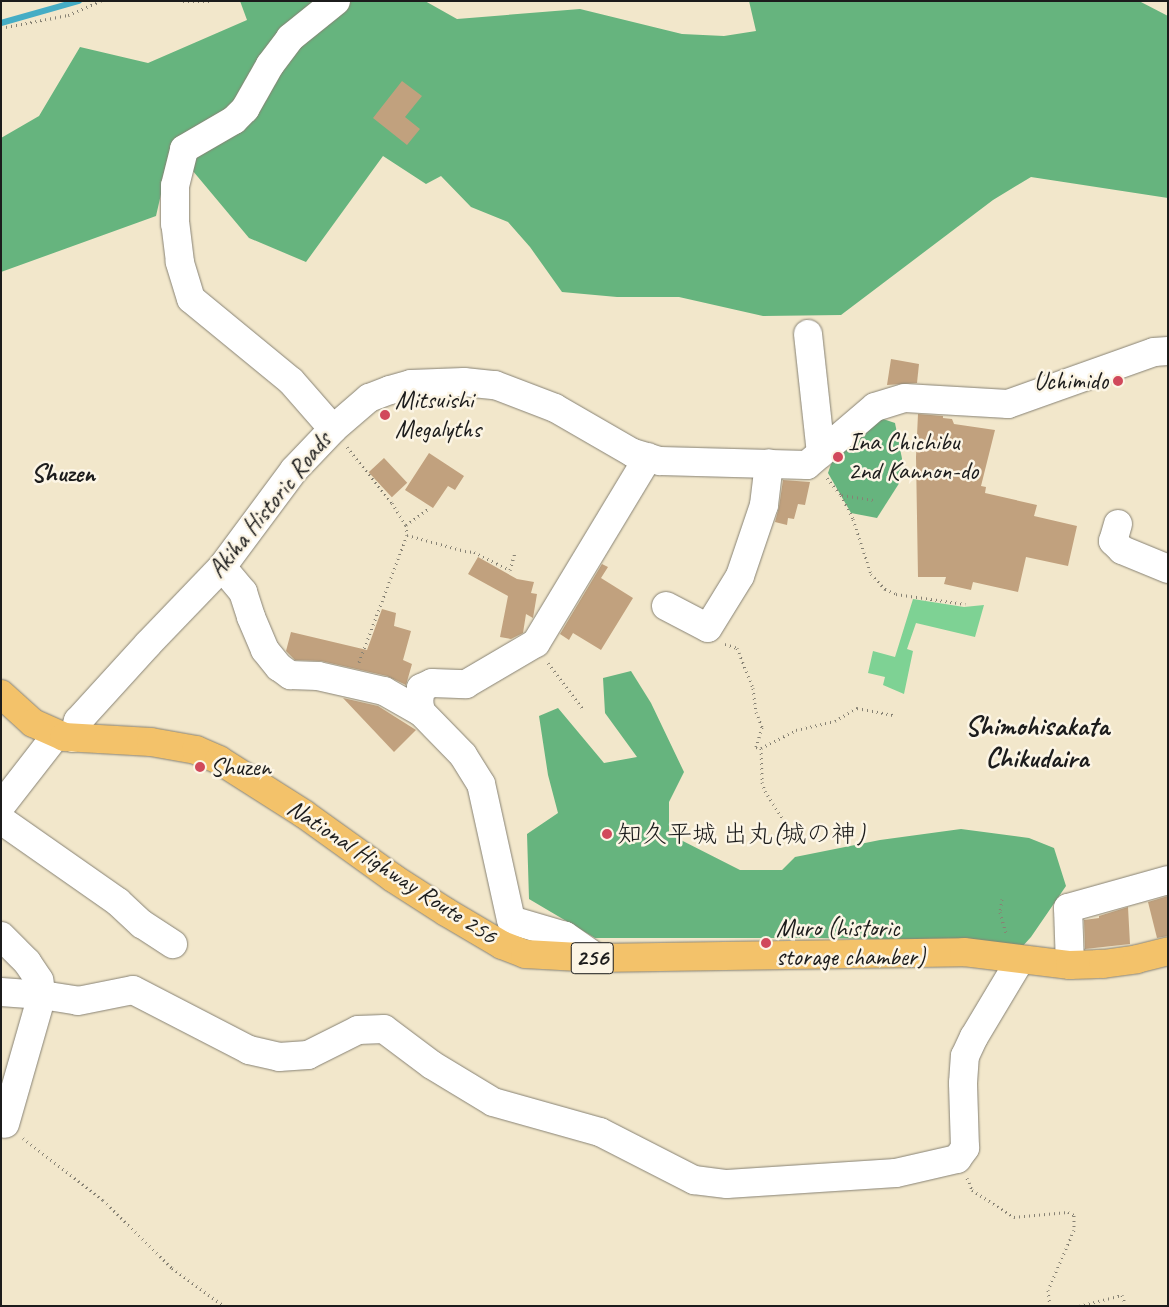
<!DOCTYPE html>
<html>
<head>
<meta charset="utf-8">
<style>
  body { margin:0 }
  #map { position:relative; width:1169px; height:1307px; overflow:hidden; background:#f2e7cb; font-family:Caveat,"Klee One",sans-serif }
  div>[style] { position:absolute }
  .green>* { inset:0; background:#7ed294 }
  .forest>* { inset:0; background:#66b47e }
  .stream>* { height:6px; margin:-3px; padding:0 3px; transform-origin:3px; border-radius:3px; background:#45adc5 }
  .building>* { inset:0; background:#c1a17e; transform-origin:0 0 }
  .path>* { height:3px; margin-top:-1.5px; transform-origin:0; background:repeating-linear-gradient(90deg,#878274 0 1px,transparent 0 5px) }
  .roads { filter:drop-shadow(0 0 1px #878274) drop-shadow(0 0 1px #878274) }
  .minor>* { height:28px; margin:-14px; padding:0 14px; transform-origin:14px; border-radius:14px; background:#fff }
  .highway>* { height:28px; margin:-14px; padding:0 14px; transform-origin:14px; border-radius:14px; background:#f3c26a }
  .dots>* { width:14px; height:14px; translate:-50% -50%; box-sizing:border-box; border:2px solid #fcf5e5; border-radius:50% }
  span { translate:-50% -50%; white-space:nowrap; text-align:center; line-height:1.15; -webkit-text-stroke:5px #fcf5e5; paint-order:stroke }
  .shield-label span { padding:1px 4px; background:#fcf5e5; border:1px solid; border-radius:4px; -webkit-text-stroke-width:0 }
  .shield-label { font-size:24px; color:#1c1c1c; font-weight:700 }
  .poi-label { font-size:25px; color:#1c1c1c }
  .right { translate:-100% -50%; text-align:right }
  .left { translate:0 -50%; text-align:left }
  .street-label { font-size:25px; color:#1c1c1c }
  .neighbourhood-label { font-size:26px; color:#1c1c1c; font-weight:700 }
  .quarter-label { font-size:28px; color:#1c1c1c; font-weight:700 }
  .frame { position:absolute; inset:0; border:2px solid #1c1c1c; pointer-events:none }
</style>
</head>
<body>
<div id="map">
  <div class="green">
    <div style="clip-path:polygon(913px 599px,964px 607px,984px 605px,975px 637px,916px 623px,907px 649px,913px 651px,904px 694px,883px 685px,885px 677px,868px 673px,873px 651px,895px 657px)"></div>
  </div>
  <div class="forest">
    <div style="clip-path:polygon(240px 1px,425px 1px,457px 19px,580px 9px,682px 34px,724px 36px,756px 31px,749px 1px,1139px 1px,1168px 16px,1168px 198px,1031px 177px,993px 200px,841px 315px,763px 316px,679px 297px,617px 297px,562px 292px,530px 247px,508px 222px,471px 207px,441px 176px,426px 184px,383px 156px,306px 262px,249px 238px,172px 146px,156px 216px,1px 272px,1px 138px,39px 116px,80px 47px,148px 63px,247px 20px)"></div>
    <div style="clip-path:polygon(877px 417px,895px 423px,905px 474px,877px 518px,851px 513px,828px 473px,836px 449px)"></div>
    <div style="clip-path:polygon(631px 671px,651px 703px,684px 772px,669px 802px,669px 834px,740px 870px,782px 870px,795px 857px,880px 840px,961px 829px,1029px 838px,1054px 848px,1066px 886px,1031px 937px,1021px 948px,974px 941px,820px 938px,595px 938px,529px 899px,527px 834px,558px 813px,548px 775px,539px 716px,558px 708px,604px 763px,637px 757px,605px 713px,603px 678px)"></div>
  </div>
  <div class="stream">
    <div style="left:1px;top:23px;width:81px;rotate:-15.8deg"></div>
  </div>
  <div class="building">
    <div style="clip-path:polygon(402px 81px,422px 96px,405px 117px,420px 129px,407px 145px,373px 118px)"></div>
    <div style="clip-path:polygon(891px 359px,919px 364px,917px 383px,887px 385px)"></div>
    <div style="clip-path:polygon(918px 414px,943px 416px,943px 418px,952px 419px,954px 424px,995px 430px,981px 486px,986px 487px,985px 493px,1037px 505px,1034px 516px,1077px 526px,1068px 566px,1026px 557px,1018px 592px,973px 582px,971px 590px,944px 584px,946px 577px,918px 577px,916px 457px)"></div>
    <div style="clip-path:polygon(429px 453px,464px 476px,455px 490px,448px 486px,433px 508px,405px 490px)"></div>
    <div style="left:384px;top:458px;width:34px;height:21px;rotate:47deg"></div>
    <div style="clip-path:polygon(783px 480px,810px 482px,805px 505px,798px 504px,794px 519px,788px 518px,787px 525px,775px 522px,779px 507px)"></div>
    <div style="clip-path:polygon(478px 557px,517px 579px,534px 582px,531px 593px,537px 594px,533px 618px,526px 614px,523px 633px,511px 639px,500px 637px,508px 596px,468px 574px)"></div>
    <div style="clip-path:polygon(602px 564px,608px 567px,601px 578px,633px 598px,601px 650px,573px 633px,569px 640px,560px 634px)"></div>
    <div style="clip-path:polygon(382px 609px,396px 613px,394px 626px,411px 631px,403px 660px,412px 664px,406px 685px,387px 676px,321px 661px,295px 660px,286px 651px,291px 632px,367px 650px)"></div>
    <div style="clip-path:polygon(343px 698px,378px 706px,416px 730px,394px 752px)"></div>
    <div style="clip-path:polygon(1168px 896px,1168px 936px,1157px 938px,1148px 902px)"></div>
    <div style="clip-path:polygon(1128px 907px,1130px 944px,1085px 949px,1084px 920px,1099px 918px,1099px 916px)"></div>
  </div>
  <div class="path">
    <div style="left:183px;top:1px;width:27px"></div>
    <div style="left:6px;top:27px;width:63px;rotate:-11deg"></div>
    <div style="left:68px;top:15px;width:36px;rotate:-23deg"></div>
    <div style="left:347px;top:447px;width:72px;rotate:51.2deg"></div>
    <div style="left:392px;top:503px;width:26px;rotate:58deg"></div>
    <div style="left:406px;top:525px;width:10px;rotate:84deg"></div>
    <div style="left:407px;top:535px;width:136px;rotate:110.7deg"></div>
    <div style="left:827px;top:478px;width:22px;rotate:51deg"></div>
    <div style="left:841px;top:495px;width:27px;rotate:63deg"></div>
    <div style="left:853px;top:519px;width:58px;rotate:71.9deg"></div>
    <div style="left:871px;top:574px;width:21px;rotate:47deg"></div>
    <div style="left:885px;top:589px;width:12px;rotate:24deg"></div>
    <div style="left:896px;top:594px;width:70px;rotate:8.2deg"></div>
    <div style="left:842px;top:495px;width:32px;rotate:9deg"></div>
    <div style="left:406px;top:525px;width:29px;rotate:-36deg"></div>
    <div style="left:407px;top:535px;width:60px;rotate:15.4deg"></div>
    <div style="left:465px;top:551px;width:9px;rotate:6deg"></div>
    <div style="left:474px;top:552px;width:40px;rotate:26.6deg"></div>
    <div style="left:510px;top:570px;width:19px;rotate:-74deg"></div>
    <div style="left:725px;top:644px;width:13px;rotate:18deg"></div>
    <div style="left:737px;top:648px;width:43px;rotate:68.2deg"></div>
    <div style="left:753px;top:688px;width:24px;rotate:83deg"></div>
    <div style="left:756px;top:712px;width:16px;rotate:68deg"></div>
    <div style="left:762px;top:727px;width:21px;rotate:107deg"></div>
    <div style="left:756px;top:747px;width:5px;rotate:11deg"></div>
    <div style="left:761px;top:748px;width:39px;rotate:-27deg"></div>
    <div style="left:796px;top:730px;width:40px;rotate:-13deg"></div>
    <div style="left:835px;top:721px;width:26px;rotate:-31deg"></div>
    <div style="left:857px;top:708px;width:38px;rotate:11deg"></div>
    <div style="left:548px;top:663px;width:58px;rotate:52.7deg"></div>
    <div style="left:761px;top:748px;width:34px;rotate:88deg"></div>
    <div style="left:762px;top:782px;width:9px;rotate:72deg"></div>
    <div style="left:765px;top:791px;width:43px;rotate:57.4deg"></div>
    <div style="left:788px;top:827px;width:14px;rotate:120deg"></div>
    <div style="left:1002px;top:899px;width:13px;rotate:99deg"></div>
    <div style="left:1000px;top:912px;width:22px;rotate:74deg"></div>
    <div style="left:23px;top:1138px;width:101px;rotate:37.8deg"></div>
    <div style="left:103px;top:1200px;width:97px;rotate:44.6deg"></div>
    <div style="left:172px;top:1268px;width:64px;rotate:36.2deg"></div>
    <div style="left:967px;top:1178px;width:13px;rotate:67deg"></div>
    <div style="left:972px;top:1190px;width:50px;rotate:32.7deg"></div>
    <div style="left:1014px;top:1217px;width:54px;rotate:-5.3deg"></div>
    <div style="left:1068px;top:1212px;width:7px;rotate:27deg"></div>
    <div style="left:1074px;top:1215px;width:15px;rotate:90deg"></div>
    <div style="left:1074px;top:1230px;width:65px;rotate:113.4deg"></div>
    <div style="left:1048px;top:1290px;width:16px;rotate:83deg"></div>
    <div style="left:1079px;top:1306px;width:44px;rotate:-14.3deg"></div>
    <div style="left:1122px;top:1295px;width:12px;rotate:70deg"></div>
  </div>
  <div class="roads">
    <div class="minor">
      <div style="left:808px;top:334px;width:120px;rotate:83.8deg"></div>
      <div style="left:333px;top:429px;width:64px;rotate:-131.2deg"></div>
      <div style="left:291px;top:381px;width:129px;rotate:-140.6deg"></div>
      <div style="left:191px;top:299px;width:39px;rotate:-107deg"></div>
      <div style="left:180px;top:262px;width:38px;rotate:-97deg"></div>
      <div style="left:175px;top:224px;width:38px;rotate:-90deg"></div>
      <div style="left:175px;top:186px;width:38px;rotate:-76deg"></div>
      <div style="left:184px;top:149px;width:58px;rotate:-30.1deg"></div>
      <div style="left:234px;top:120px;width:16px;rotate:-45deg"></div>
      <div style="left:245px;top:109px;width:51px;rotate:-60.4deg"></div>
      <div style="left:270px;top:65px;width:34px;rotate:-53deg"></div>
      <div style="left:290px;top:38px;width:59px;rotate:-38.8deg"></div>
      <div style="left:1118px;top:524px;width:18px;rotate:106deg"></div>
      <div style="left:1113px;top:541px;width:13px;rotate:45deg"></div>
      <div style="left:1122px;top:550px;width:50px;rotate:22.4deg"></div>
      <div style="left:222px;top:567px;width:33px;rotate:50deg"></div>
      <div style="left:243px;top:592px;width:26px;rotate:72deg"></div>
      <div style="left:251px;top:617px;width:36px;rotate:67deg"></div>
      <div style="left:265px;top:650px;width:22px;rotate:51deg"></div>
      <div style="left:279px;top:667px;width:14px;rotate:36deg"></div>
      <div style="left:290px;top:675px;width:28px;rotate:2deg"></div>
      <div style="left:318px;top:676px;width:68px;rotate:12.8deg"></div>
      <div style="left:384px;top:691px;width:43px;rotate:29.6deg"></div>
      <div style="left:666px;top:606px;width:47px;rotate:27.6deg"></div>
      <div style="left:708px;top:628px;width:61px;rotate:-58.4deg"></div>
      <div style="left:740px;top:576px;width:75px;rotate:-71.3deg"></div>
      <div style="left:764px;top:505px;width:42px;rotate:-83.2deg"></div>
      <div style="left:73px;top:738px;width:18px;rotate:-74deg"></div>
      <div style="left:78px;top:721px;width:104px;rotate:-47.7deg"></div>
      <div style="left:148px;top:644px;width:107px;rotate:-46.1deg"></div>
      <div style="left:222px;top:567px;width:121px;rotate:-53.4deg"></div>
      <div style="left:294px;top:470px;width:57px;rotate:-46.4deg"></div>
      <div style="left:333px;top:429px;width:48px;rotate:-40.7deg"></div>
      <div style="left:369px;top:398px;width:22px;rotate:-21deg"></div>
      <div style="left:390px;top:390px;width:22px;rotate:-16deg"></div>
      <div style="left:411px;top:384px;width:53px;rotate:-2.2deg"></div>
      <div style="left:464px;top:382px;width:31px;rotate:6deg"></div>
      <div style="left:495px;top:385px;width:64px;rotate:21deg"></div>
      <div style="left:555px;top:408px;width:90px;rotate:30deg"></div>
      <div style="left:633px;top:453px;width:28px;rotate:17deg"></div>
      <div style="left:660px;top:461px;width:147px;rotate:1.6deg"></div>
      <div style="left:807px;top:465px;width:89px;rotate:-40.5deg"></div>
      <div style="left:875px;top:407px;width:31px;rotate:-17deg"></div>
      <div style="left:905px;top:398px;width:103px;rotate:3.3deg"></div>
      <div style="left:1008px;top:404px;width:155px;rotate:-19.6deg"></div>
      <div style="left:1154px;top:352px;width:14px;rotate:-4deg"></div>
      <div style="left:1px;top:806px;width:91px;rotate:-52.1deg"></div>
      <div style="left:1px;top:820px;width:143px;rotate:35deg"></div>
      <div style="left:118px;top:902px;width:33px;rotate:43deg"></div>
      <div style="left:142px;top:924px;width:37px;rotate:33deg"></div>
      <div style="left:1px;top:936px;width:37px;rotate:45deg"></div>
      <div style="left:27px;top:962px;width:22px;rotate:56deg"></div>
      <div style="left:39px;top:980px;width:15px;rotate:79deg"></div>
      <div style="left:42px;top:995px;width:134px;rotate:106deg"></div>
      <div style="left:597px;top:958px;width:39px;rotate:-145deg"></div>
      <div style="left:565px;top:936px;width:56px;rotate:-163.5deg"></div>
      <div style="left:511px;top:920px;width:139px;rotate:-102.4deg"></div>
      <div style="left:481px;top:784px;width:34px;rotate:-122deg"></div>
      <div style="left:463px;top:755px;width:60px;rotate:-134.3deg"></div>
      <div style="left:421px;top:712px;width:10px;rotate:-101deg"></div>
      <div style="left:419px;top:702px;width:14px;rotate:-82deg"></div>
      <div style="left:421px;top:688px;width:12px;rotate:-24deg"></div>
      <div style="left:432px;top:683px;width:34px;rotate:2deg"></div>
      <div style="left:466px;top:684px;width:81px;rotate:-30.4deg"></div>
      <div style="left:536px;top:643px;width:217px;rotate:-58.9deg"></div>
      <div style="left:1070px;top:965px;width:57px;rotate:-92deg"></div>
      <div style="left:1068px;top:908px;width:104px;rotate:-15.6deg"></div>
      <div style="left:1px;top:992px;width:41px;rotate:4.2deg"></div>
      <div style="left:42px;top:995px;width:36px;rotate:9deg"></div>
      <div style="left:78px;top:1001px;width:56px;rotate:-11.3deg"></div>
      <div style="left:133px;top:990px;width:131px;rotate:27.3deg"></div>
      <div style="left:249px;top:1050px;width:31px;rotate:13deg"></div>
      <div style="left:279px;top:1057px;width:29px;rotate:-4deg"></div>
      <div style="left:308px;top:1055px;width:56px;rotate:-26.6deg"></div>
      <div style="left:358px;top:1030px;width:26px;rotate:-2deg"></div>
      <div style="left:384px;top:1029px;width:60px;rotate:36.9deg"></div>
      <div style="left:432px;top:1065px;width:71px;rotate:31.2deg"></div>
      <div style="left:493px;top:1102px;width:111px;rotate:15.7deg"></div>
      <div style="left:600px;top:1132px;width:106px;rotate:27.1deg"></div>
      <div style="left:694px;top:1180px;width:33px;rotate:7deg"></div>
      <div style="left:727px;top:1184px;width:169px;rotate:-3.7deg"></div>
      <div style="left:896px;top:1173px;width:63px;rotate:-12.9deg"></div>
      <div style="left:957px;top:1159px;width:14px;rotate:-54deg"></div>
      <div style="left:965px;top:1148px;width:65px;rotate:-91.8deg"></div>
      <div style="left:963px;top:1083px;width:27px;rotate:-86deg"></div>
      <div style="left:965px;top:1056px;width:21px;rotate:-65deg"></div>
      <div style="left:974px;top:1037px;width:90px;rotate:-59.1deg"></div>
    </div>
    <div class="highway">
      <div style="left:1px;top:694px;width:43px;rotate:42.2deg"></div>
      <div style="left:33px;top:723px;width:34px;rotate:24deg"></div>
      <div style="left:64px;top:737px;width:87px;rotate:3.3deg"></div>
      <div style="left:151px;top:742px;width:46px;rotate:10.1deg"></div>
      <div style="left:196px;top:750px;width:25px;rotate:23deg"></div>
      <div style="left:219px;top:760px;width:101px;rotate:32.4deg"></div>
      <div style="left:304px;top:814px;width:110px;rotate:35.7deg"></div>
      <div style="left:393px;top:878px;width:63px;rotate:32.7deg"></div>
      <div style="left:446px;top:912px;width:65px;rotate:30.5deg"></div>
      <div style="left:502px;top:945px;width:25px;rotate:21deg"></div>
      <div style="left:525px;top:954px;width:72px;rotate:3.2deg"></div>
      <div style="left:597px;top:958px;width:367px;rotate:-0.9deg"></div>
      <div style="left:964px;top:952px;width:107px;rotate:7deg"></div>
      <div style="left:1070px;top:965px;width:33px;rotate:-2deg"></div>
      <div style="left:1103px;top:964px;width:34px;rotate:-8deg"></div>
      <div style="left:1137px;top:959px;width:32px;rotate:-14deg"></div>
    </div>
  </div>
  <div class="dots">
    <div style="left:1118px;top:381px;background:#d1495b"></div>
    <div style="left:385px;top:415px;background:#d1495b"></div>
    <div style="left:838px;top:457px;background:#d1495b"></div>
    <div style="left:200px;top:767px;background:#d1495b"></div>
    <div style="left:607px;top:834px;background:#d1495b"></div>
    <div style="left:766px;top:943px;background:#d1495b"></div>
  </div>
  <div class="shield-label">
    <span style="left:592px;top:958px">256</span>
  </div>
  <div class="poi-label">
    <span class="right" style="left:1108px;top:381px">Uchimido</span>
    <span class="left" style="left:395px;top:415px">Mitsuishi<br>Megalyths</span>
    <span class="left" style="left:848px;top:457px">Ina Chichibu<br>2nd Kannon-do</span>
    <span class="left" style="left:210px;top:767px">Shuzen</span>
    <span class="left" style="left:617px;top:834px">知久平城 出丸(城の神)</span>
    <span class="left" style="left:776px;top:943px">Muro (historic<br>storage chamber)</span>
  </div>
  <div class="street-label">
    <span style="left:270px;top:505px;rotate:-51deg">Akiha Historic Roads</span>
    <span style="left:392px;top:872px;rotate:33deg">National Highway Route 256</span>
  </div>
  <div class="neighbourhood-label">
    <span style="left:63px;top:473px">Shuzen</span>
  </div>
  <div class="quarter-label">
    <span style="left:1037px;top:742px">Shimohisakata<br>Chikudaira</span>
  </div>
  <div class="frame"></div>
</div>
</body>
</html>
